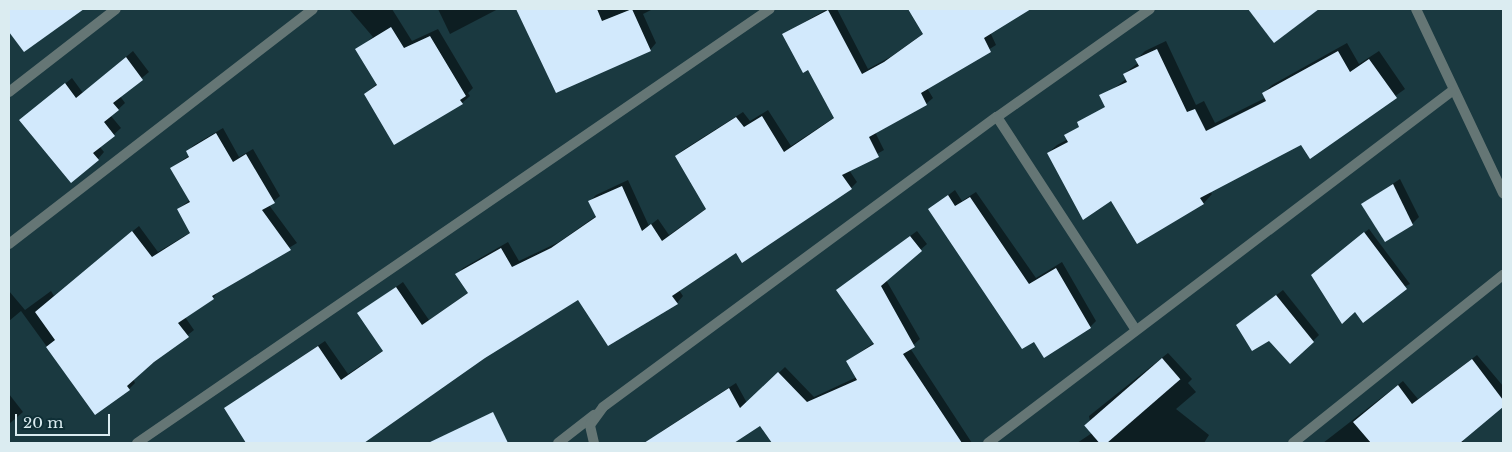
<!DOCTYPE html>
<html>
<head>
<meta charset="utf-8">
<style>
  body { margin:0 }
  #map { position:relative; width:1512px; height:452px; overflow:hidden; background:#1a3940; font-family:"Libre Baskerville",serif }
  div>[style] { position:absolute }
  .shadow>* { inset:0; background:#0007 }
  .building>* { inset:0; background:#d2e9fc; transform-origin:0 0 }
  .street>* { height:10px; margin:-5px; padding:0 5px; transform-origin:5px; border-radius:5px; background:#657675 }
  span { translate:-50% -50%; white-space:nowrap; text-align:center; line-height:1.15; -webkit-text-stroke:5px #0f2f36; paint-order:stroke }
  .frame { position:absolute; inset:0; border:10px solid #dbecf1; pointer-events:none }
  .scale { position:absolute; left:15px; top:414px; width:95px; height:22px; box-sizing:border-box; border:2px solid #dbecf1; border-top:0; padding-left:6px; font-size:15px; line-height:18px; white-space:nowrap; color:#dbecf1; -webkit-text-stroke:4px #0f2f36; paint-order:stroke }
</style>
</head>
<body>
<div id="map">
  <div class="shadow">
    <div style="clip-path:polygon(9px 9px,82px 9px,24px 51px,9px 30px)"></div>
    <div style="clip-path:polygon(349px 9px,392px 9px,412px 41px,438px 29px,473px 88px,468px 93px,470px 96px,462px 103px,365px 94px,378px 83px,357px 50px,373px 37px)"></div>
    <div style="clip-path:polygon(438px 9px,498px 9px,450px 34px)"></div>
    <div style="clip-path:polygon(521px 9px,653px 9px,643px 14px,656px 43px,650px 50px,519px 11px)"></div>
    <div style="clip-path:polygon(827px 9px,837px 9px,868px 69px,892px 56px,924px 33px,910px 9px,953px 9px,967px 30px,984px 19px,996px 45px,927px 88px,933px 98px,926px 104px,875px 132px,884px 150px,849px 170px,857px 182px,851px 188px,736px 252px,679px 290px,683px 296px,677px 303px,579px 298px,484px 357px,362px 443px,247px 443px,225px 408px,325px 341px,348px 374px,384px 350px,359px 313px,403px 282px,429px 320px,469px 292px,457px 274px,463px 268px,508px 242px,519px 261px,559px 242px,596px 216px,590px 201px,596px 195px,628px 180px,649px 226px,658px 219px,669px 235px,707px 208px,676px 156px,683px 150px,743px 112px,750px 121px,768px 110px,791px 146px,835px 117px,809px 69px,784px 34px)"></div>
    <div style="clip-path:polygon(1260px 9px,1317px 9px,1274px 41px,1254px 15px)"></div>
    <div style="clip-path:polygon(1166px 41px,1196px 105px,1204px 101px,1215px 123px,1265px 98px,1263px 94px,1272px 85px,1347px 43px,1359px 64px,1379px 51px,1405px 89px,1311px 157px,1302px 143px,1210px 192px,1212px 194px,1204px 203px,1138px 242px,1112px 199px,1048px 153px,1057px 145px,1095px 125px,1118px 159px,1112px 90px,1126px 79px,1124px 74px,1138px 63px,1136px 60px,1145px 51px)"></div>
    <div style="clip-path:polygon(133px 51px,149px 72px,120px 96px,125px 103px,111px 116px,121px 128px,100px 147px,104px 152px,98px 159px,21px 120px,72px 78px,83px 93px)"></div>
    <div style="clip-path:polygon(223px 128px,239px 157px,253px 149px,280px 196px,269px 205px,297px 243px,219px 290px,213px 298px,185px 317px,194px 330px,133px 379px,135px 383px,129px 389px,95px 413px,21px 311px,9px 321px,9px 291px,25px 310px,51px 291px,54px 296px,139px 226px,158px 252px,191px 232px,178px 209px,190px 200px,171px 168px,190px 155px,188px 151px,194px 145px)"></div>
    <div style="clip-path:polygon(1400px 179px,1419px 217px,1412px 224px,1362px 204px)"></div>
    <div style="clip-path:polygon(955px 190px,962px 201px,976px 192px,1036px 278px,1062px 262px,1096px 321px,1090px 327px,1034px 341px,930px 209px)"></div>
    <div style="clip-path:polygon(1369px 229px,1410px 284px,1355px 310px,1317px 271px)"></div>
    <div style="clip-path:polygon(917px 231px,927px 244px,886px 280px,920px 339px,910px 348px,972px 443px,783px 443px,778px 435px,760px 424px,732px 443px,660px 443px,656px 437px,662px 431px,736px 383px,747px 403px,785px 367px,814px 397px,857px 377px,847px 361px,875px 342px,837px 290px)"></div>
    <div style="clip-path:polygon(1283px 290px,1319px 335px,1313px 341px,1269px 339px,1237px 325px)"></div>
    <div style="clip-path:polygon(1168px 353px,1192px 379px,1188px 383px,1196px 392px,1176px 409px,1209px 435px,1204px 443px,1077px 443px,1092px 433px,1089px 416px)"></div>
    <div style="clip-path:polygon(1477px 355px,1503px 386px,1503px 406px,1462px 440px,1465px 443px,1323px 443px,1403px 381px,1418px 399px)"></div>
    <div style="clip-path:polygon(9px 394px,23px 412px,9px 424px)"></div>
  </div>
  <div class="building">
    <div style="clip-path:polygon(9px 9px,84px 9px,24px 52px,9px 32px)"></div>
    <div style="clip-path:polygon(516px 9px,597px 9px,602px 21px,632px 9px,651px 51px,556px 93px)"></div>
    <div style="clip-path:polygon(908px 9px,1031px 9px,984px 38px,991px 52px,921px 93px,927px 105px,869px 137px,879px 157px,842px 175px,852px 189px,742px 263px,736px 253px,672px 296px,678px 304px,608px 346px,578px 300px,485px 358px,364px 443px,246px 443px,224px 408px,318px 346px,341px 380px,383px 351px,357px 313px,396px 287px,422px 325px,468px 293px,455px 274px,501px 248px,512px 267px,551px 248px,596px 217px,588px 201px,622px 186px,642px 231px,651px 224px,662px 241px,706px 209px,675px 156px,736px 117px,744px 127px,762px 116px,784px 152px,834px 118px,808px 70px,803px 73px,782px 34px,828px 10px,862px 74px,884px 62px,923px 34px)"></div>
    <div style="clip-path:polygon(1248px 9px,1319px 9px,1274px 43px)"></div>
    <div style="clip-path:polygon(391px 27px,404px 48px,430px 36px,466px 96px,460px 100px,463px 104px,394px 145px,364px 94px,377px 85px,355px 49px)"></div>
    <div style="clip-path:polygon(1157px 49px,1187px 112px,1195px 109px,1206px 131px,1266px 101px,1262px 93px,1338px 51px,1350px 72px,1369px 59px,1397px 98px,1310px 159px,1301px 145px,1200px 198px,1204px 204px,1137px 244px,1111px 201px,1083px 220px,1047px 153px,1068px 142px,1064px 135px,1079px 127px,1077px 122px,1105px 107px,1099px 95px,1127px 82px,1123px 74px,1139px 66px,1135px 59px)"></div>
    <div style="clip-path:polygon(126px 57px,143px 80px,113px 103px,119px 110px,104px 122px,115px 136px,93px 153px,99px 160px,71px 183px,19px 120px,65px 83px,76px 98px)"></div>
    <div style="clip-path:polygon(216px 133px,233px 162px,246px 154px,275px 203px,262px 210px,291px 250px,212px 296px,214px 299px,178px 323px,189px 337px,154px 362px,127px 386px,130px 390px,95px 415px,46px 347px,55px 340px,35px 312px,132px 231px,152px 257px,190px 233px,177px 209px,190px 202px,170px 168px,189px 157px,186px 151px)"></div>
    <div style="clip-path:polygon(1393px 184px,1413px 225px,1385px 242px,1361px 204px)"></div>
    <div style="clip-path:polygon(948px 195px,955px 206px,970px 197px,1029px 284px,1056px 268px,1091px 328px,1044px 358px,1034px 342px,1022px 349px,928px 209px)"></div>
    <div style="clip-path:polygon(1364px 232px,1407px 289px,1363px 323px,1355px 312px,1342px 324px,1311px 275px)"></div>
    <div style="clip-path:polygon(910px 236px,922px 251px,881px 286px,915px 347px,903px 354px,962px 443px,772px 443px,760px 426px,734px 443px,644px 443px,729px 388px,740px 408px,778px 372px,807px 402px,857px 380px,846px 361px,874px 344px,836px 290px)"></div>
    <div style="clip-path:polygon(1276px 295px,1314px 342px,1290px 364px,1269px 341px,1252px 351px,1236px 325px)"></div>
    <div style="left:1162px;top:358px;width:28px;height:103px;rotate:49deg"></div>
    <div style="clip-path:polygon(1472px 359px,1503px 400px,1503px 407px,1460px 443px,1371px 443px,1353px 422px,1398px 385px,1412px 404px)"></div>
    <div style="clip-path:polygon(493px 412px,508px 443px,428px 443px)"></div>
  </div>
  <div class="street">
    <div style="left:1416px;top:9px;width:204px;rotate:64.7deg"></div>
    <div style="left:9px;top:92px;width:135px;rotate:-37.8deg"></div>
    <div style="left:997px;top:117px;width:254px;rotate:56.9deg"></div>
    <div style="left:9px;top:244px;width:384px;rotate:-37.7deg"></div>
    <div style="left:137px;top:443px;width:767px;rotate:-34.44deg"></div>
    <div style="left:558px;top:443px;width:46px;rotate:-37.9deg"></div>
    <div style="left:594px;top:443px;width:18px;rotate:-103deg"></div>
    <div style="left:590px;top:425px;width:22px;rotate:-54deg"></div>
    <div style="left:603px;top:407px;width:489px;rotate:-36.4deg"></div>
    <div style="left:997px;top:117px;width:187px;rotate:-35.2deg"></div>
    <div style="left:988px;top:443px;width:582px;rotate:-37.18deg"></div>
    <div style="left:1293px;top:443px;width:269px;rotate:-38.7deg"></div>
  </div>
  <div class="frame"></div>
  <div class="scale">20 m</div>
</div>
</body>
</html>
